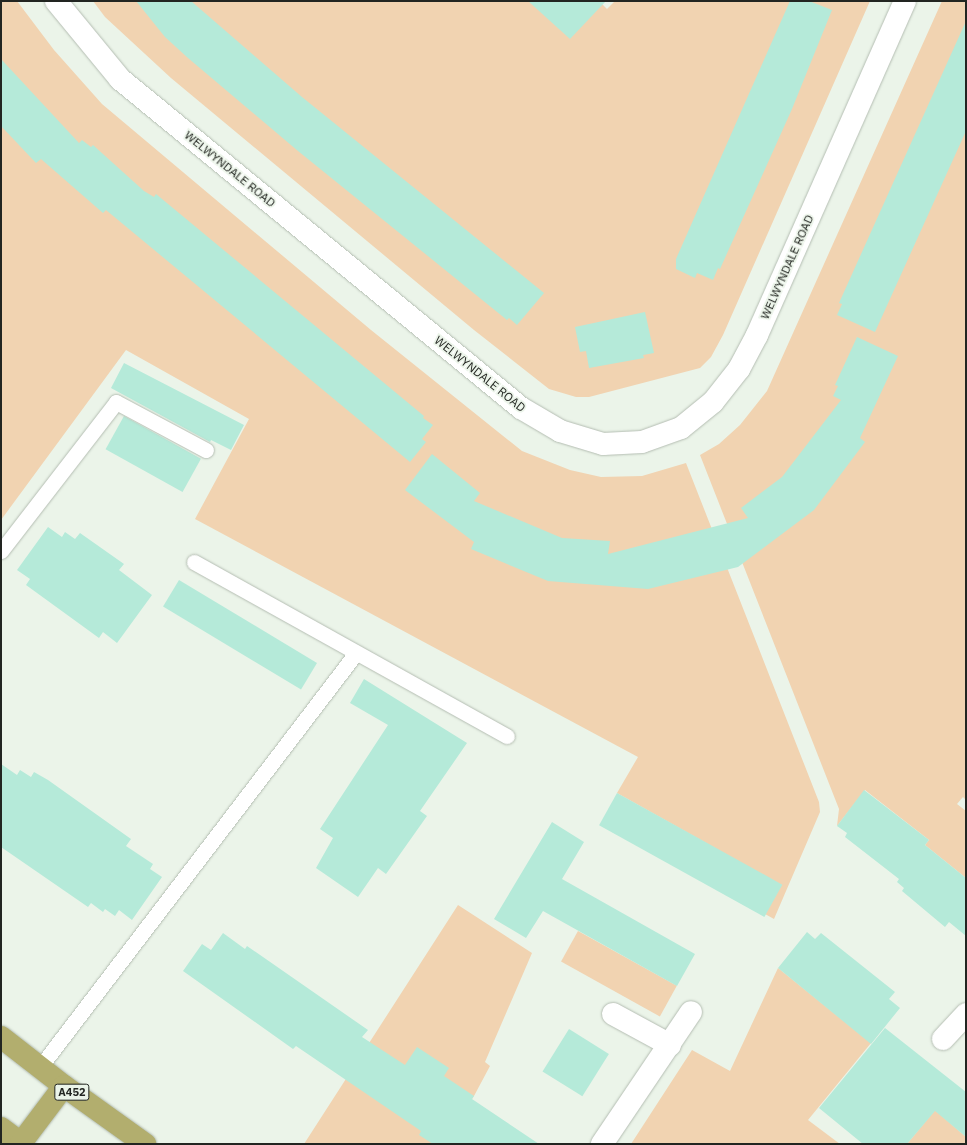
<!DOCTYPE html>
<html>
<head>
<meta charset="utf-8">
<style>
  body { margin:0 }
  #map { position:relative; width:967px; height:1145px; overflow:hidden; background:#ebf4e9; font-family:"IBM Plex Sans",sans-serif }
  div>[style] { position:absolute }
  .green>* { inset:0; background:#f1d3b1; transform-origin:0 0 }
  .building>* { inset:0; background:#b5ead9; transform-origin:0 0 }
  .roads { filter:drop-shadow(0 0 1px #b4bdb2) drop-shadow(0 0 1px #b4bdb2) }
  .service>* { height:15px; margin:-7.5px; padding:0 7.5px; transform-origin:7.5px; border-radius:7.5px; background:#fff }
  .minor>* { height:22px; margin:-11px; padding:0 11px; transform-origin:11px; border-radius:11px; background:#fff }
  .trunk>* { height:22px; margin:-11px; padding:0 11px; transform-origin:11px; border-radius:11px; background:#b2ae6e }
  span { translate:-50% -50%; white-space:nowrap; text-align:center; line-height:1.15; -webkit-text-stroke:3.5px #ebf4e9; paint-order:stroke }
  .shield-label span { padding:1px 3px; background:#ebf4e9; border:1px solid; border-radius:3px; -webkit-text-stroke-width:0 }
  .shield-label { font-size:11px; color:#222521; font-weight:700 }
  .street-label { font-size:12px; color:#222521 }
  .frame { position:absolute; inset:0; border:2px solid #222521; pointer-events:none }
</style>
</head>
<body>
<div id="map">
  <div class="green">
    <div style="clip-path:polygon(1px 1px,17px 1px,54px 50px,102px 104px,371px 330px,522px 451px,570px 470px,601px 477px,642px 476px,686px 463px,819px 802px,820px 812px,774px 919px,765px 914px,781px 885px,617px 793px,638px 757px,195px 519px,249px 419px,126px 350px,1px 520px)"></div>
    <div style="clip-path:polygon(93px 1px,599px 1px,607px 9px,615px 1px,870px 1px,723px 335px,711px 357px,700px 368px,589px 397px,576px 397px,549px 389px,474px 330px,171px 78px,105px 17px)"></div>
    <div style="clip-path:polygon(942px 1px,966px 1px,966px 800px,963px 797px,957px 804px,966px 811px,966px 878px,925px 845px,929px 840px,865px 790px,837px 826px,839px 809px,700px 455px,719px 444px,740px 425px,767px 391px)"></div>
    <div style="clip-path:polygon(458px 905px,532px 953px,485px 1062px,490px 1066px,474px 1096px,442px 1144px,304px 1144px)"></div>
    <div style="left:578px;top:931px;width:113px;height:35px;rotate:29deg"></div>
    <div style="clip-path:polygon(778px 968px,871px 1043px,808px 1120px,840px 1144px,631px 1144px,692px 1050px,730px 1071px)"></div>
    <div style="clip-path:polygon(935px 1110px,966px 1137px,966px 1144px,907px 1144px)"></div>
  </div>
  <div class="building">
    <div style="clip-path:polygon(136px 1px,191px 1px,302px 97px,544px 293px,517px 325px,509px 318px,507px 320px,298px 151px,188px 58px,165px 37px)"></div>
    <div style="clip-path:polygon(528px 1px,606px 1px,570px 39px)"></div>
    <div style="clip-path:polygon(790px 1px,809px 1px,832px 10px,792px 109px,720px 269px,718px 268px,713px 280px,697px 273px,695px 278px,676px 269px,676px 259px)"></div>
    <div style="clip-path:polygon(966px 21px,966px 131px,875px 332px,837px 315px,842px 304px,839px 303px)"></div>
    <div style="clip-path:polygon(1px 59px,79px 143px,82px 140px,91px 147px,93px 145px,144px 191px,154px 197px,156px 194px,424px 416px,423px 418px,433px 425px,422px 439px,426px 442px,410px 462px,106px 210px,103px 213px,41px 159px,36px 163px,1px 126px)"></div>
    <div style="clip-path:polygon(645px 312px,654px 353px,643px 355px,644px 358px,589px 368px,586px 351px,580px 352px,575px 327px)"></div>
    <div style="clip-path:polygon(857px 337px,898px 356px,860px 438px,865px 442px,814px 510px,738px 567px,648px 589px,548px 581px,471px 549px,474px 542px,405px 490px,432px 454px,480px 493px,474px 501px,562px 538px,610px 541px,608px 554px,748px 518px,741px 508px,782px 477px,841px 400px,833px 396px,838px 386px,835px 385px)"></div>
    <div style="clip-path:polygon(124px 363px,244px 425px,231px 450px,211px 440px,210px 442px,111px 388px)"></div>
    <div style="left:124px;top:416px;width:88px;height:38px;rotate:29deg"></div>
    <div style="clip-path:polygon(48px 527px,62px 537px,65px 532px,75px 539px,80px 533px,124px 564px,119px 570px,152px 595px,117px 643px,103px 632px,99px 638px,26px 585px,30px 579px,17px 570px)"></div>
    <div style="left:179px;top:580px;width:161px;height:31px;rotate:31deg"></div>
    <div style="clip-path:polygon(364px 679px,467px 743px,420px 811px,427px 816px,386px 874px,378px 868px,358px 897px,316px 868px,333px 838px,320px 829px,388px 725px,350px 703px)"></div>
    <div style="clip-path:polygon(1px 764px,17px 775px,20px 770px,31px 777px,34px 772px,48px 780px,131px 839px,126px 846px,153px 864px,150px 869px,162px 877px,132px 920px,119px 910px,115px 916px,105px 909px,103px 912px,91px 903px,88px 907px,1px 847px)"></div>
    <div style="clip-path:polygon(864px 790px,929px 840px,925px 845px,966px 878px,966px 936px,949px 922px,945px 927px,902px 891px,904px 888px,897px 882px,899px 879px,845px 837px,847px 833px,837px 826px)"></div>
    <div style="left:617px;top:793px;width:189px;height:37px;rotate:29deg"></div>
    <div style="clip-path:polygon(552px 822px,584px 842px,562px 879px,695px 954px,677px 986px,543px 911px,526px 938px,494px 919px)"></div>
    <div style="clip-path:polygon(807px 932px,815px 939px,821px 933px,895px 992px,889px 999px,900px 1008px,871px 1044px,778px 968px)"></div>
    <div style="clip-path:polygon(223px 933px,245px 949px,247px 946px,368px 1030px,362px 1037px,405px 1065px,417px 1047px,449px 1068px,444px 1076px,474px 1096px,472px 1099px,539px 1144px,433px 1144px,419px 1135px,421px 1131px,296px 1046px,293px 1049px,183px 971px,202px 944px,211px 950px)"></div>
    <div style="clip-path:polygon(885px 1028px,966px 1092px,966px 1137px,935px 1111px,907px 1144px,863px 1144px,819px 1108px)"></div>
    <div style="left:569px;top:1029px;width:47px;height:50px;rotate:32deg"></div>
  </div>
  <div class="roads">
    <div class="service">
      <div style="left:1px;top:551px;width:188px;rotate:-52.3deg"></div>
      <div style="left:116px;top:402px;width:102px;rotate:28.1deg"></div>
      <div style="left:194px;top:562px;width:358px;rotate:29.1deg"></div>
      <div style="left:40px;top:1067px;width:521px;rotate:-52.65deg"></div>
    </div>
    <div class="minor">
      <div style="left:56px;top:1px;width:101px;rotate:50.6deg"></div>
      <div style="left:120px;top:79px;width:519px;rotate:39.37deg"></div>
      <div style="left:521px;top:408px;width:45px;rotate:30.5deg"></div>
      <div style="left:560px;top:431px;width:45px;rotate:16.8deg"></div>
      <div style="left:603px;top:444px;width:39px;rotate:-3deg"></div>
      <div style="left:642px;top:442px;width:41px;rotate:-19.7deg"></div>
      <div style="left:681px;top:428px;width:41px;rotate:-39.1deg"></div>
      <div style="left:713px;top:402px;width:42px;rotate:-51.8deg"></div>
      <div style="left:739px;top:369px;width:38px;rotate:-62deg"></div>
      <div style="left:757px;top:335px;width:365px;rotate:-66.1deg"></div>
      <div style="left:613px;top:1014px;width:65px;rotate:28.5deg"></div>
      <div style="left:943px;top:1039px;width:34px;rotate:-47deg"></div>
      <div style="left:602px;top:1144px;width:159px;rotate:-56deg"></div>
    </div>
    <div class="trunk">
      <div style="left:1px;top:1037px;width:80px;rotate:37.9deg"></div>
      <div style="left:64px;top:1086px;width:100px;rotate:35.6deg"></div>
      <div style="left:1px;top:1128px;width:26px;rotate:37deg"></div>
      <div style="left:21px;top:1143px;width:71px;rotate:-53deg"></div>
    </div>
  </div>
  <div class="shield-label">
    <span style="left:72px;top:1092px">A452</span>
  </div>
  <div class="street-label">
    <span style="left:230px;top:169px;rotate:39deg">WELWYNDALE ROAD</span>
    <span style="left:787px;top:267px;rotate:-66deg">WELWYNDALE ROAD</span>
    <span style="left:480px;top:374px;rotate:39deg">WELWYNDALE ROAD</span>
  </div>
  <div class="frame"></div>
</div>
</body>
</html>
